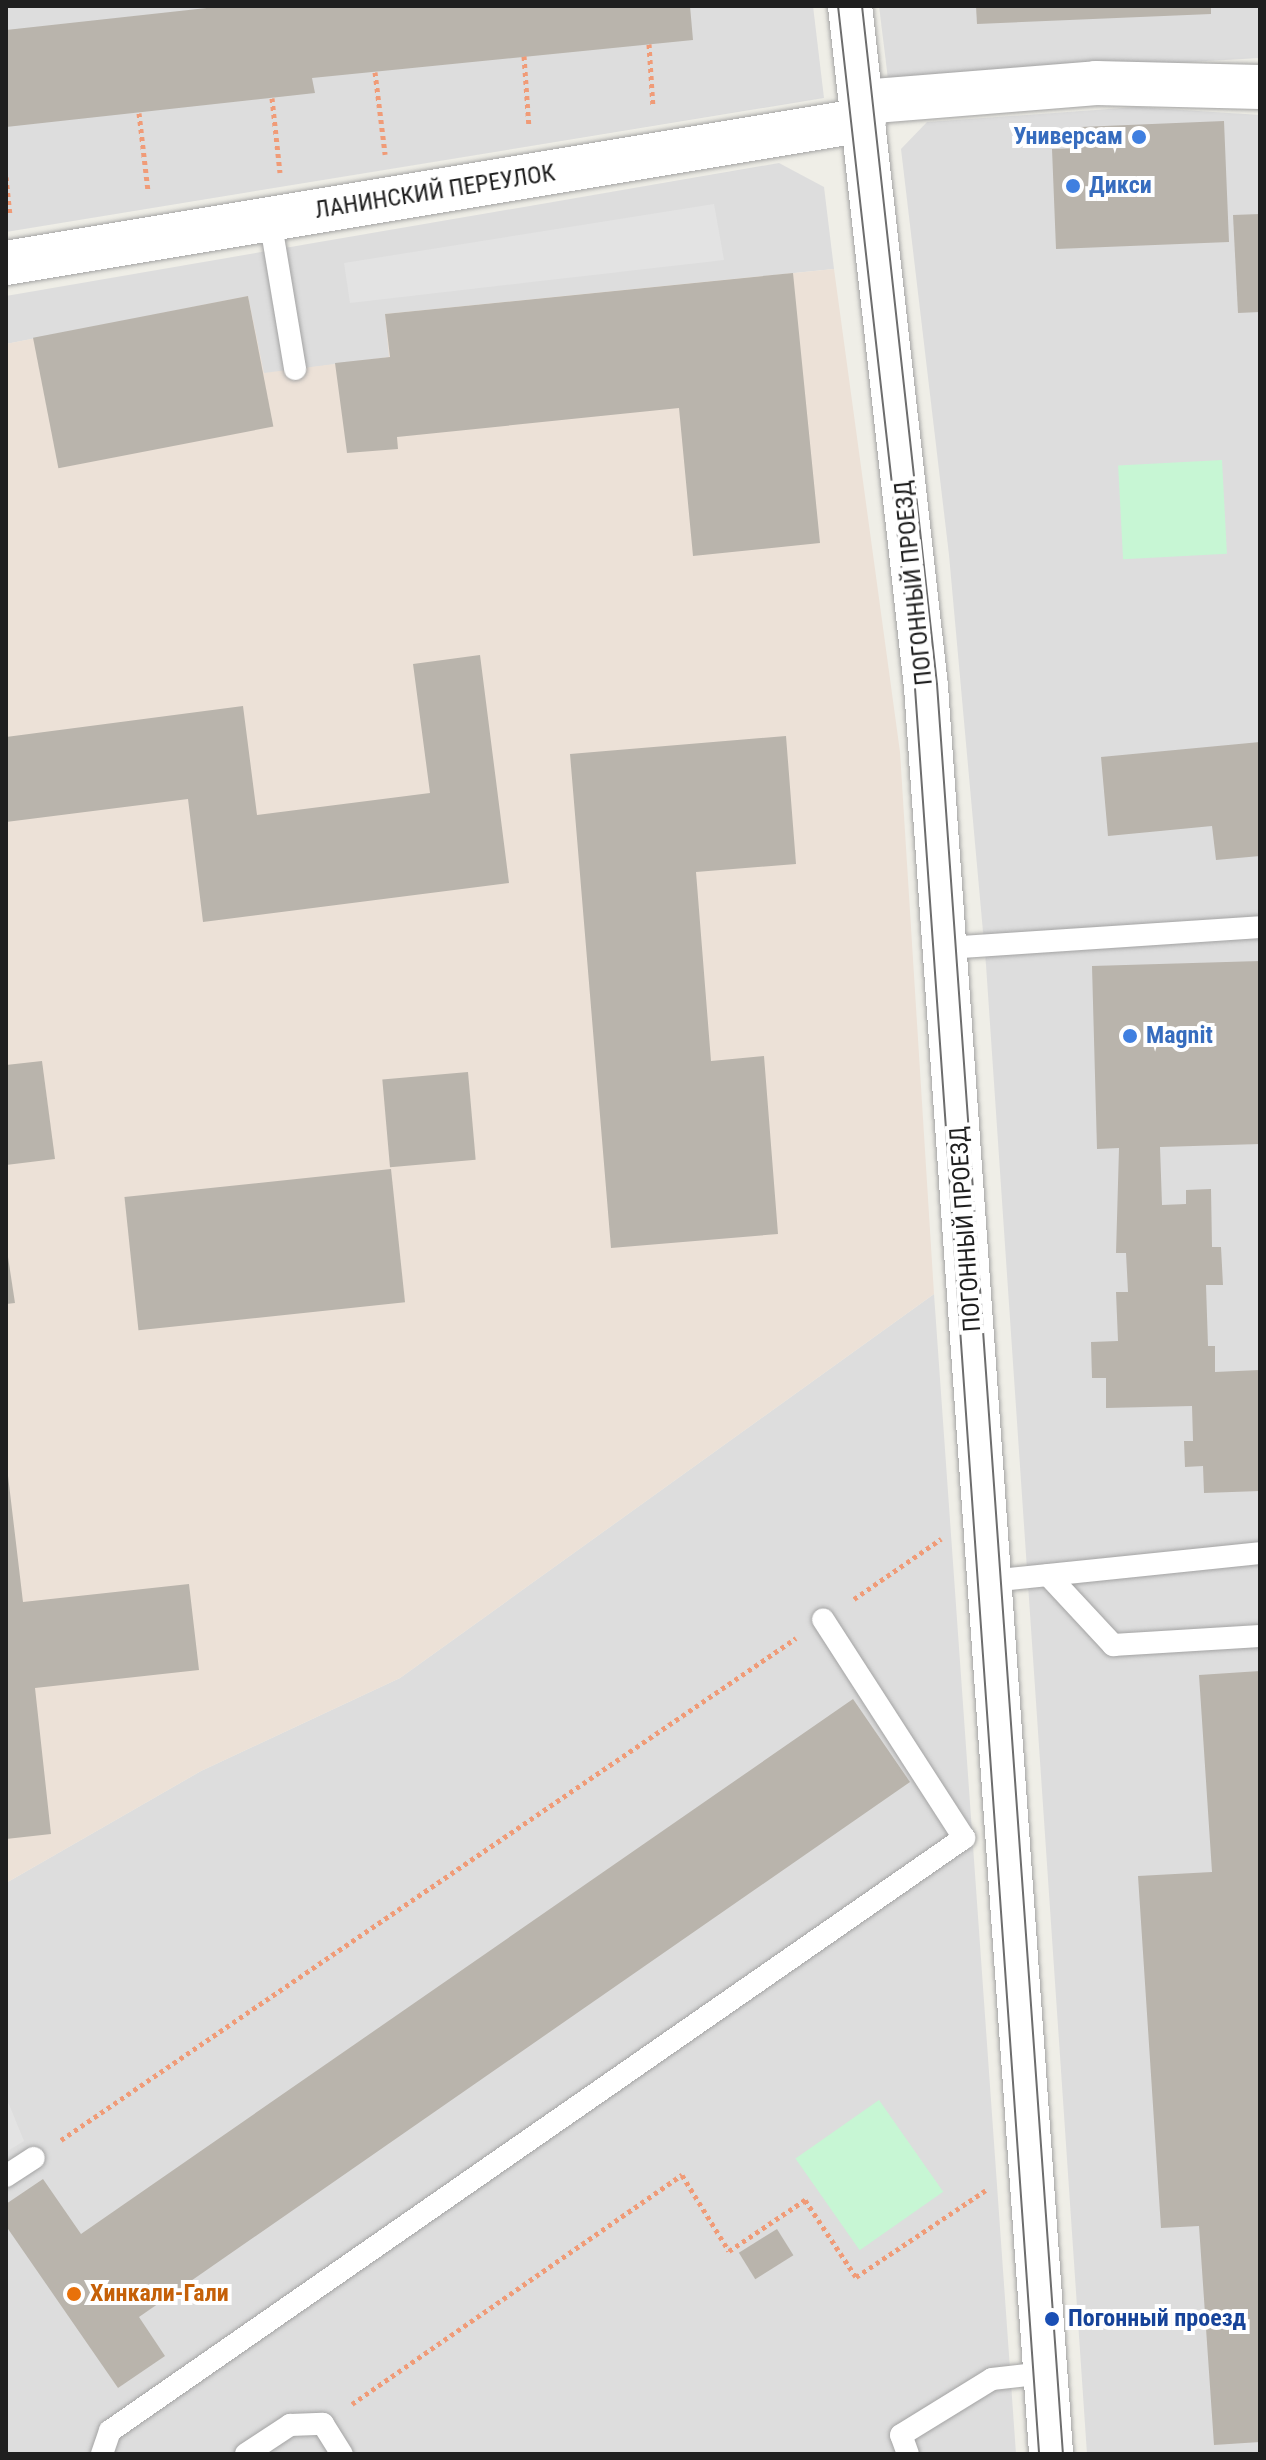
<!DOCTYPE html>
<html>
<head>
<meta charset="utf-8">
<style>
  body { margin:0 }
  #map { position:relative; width:1266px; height:2460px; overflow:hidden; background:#efeee7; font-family:"Roboto Condensed",sans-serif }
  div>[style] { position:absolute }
  .residential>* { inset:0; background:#ddd }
  .military>* { inset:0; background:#ece1d7 }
  .park>* { inset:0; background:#c7f6d4; transform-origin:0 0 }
  .parking>* { inset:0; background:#e3e3e3 }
  .building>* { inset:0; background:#b9b4ac; transform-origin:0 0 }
  .path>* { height:5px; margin-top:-2.5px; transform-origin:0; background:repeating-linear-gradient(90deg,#f09b77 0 4px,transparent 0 8px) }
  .roads { filter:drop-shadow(0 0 2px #a3a3a3) drop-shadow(0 0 2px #a3a3a3) }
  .lane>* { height:22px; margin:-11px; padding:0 11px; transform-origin:11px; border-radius:11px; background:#fff }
  .street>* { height:44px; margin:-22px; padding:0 22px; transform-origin:22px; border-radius:22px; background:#fff }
  .tram>* { height:2px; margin:-1px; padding:0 1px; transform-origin:1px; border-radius:1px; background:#6d6d6d }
  .dots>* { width:22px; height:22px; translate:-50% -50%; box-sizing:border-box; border:4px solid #fff; border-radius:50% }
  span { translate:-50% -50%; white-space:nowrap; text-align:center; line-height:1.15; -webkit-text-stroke:8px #fff; paint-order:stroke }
  .shop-label { font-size:24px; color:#366cbe; font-weight:700 }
  .right { translate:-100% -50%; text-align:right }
  .left { translate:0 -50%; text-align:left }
  .street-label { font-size:24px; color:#1f1f1f }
  .food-label { font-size:24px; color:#c56008; font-weight:700 }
  .transit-label { font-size:24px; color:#164399; font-weight:700 }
  .frame { position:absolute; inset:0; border:8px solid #1f1f1f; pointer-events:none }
</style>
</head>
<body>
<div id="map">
  <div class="residential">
    <div style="clip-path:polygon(6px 6px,813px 6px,824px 98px,6px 232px)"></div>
    <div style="clip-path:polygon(879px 6px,1260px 6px,1260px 58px,888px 79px)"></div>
    <div style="clip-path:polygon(1137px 107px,1260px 115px,1260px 2454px,1087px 2454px,986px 965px,949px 555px,901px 149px,927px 122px)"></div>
    <div style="clip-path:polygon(779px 163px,824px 187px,834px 269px,386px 314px,390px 357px,263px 374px,248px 297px,6px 344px,6px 296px)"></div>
    <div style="clip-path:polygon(934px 1294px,1016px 2454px,6px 2454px,6px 1883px,201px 1771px,400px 1678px)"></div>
  </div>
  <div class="military">
    <div style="clip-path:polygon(834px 269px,900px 752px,934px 1294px,400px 1678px,201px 1771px,6px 1883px,6px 344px,248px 296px,264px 373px,389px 357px,385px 314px)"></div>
  </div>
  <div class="park">
    <div style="left:1222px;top:460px;width:94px;height:104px;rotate:87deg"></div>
    <div style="left:879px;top:2100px;width:112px;height:102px;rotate:55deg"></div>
  </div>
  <div class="parking">
    <div style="clip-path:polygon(714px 204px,724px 260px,350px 303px,344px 263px)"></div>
    <div style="clip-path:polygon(6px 2097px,24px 2141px,6px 2152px)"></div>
  </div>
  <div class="building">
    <div style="clip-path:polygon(225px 6px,690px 6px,693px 40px,312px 78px,315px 93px,6px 127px,6px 30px)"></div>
    <div style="clip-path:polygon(976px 6px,1211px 6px,1211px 14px,977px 24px)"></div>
    <div style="clip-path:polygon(1224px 121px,1229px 242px,1056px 249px,1052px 149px,1081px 148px,1080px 127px)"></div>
    <div style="clip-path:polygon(1260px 214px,1260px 312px,1238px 313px,1233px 215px)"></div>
    <div style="clip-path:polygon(793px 273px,820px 543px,693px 556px,679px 408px,397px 437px,398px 449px,347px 453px,335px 363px,390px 357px,385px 314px)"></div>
    <div style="left:248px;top:296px;width:133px;height:219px;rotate:79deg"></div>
    <div style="clip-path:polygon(480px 655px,509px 883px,203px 922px,188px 799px,6px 822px,6px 737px,243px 706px,257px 815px,430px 793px,413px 664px)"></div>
    <div style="clip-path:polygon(786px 736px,796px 864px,696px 872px,711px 1061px,764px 1056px,778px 1234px,611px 1248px,570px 754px)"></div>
    <div style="clip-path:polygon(1260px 742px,1260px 856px,1216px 860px,1212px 826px,1108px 836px,1101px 757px)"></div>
    <div style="clip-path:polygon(1260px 961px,1260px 1144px,1160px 1147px,1162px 1205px,1186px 1204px,1186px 1190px,1211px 1189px,1212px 1247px,1221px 1247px,1223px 1285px,1206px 1285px,1208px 1346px,1215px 1346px,1215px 1372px,1260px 1370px,1260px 1491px,1204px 1493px,1203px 1466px,1185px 1467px,1184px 1441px,1193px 1441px,1192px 1406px,1106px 1408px,1106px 1378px,1092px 1378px,1091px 1342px,1118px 1341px,1116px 1292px,1128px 1292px,1126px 1253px,1116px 1253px,1119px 1148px,1097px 1149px,1092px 966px)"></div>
    <div style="clip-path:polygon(42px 1061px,55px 1159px,6px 1165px,6px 1065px)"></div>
    <div style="left:468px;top:1072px;width:88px;height:86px;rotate:85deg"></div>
    <div style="left:391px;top:1169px;width:134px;height:268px;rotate:84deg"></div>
    <div style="clip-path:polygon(6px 1244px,15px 1303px,6px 1304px)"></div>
    <div style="clip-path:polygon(6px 1459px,23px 1602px,189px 1584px,199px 1670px,35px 1688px,51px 1834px,6px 1839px)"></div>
    <div style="clip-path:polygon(1260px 1671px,1260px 2442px,1214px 2445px,1199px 2226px,1161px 2228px,1138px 1876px,1212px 1872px,1199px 1675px)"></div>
    <div style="clip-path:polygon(853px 1699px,910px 1782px,139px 2317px,165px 2356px,118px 2388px,6px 2226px,6px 2204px,43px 2179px,81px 2234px)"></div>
    <div style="left:777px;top:2229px;width:31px;height:45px;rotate:58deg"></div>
  </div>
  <div class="path">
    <div style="left:649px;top:44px;width:63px;rotate:86.4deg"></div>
    <div style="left:524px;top:56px;width:71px;rotate:86deg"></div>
    <div style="left:375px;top:72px;width:83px;rotate:83deg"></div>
    <div style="left:272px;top:98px;width:75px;rotate:83.9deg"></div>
    <div style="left:139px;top:113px;width:79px;rotate:83.4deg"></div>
    <div style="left:6px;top:177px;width:39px;rotate:84deg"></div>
    <div style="left:854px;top:1599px;width:106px;rotate:-34.6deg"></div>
    <div style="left:61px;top:2140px;width:890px;rotate:-34.33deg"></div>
    <div style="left:352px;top:2404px;width:402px;rotate:-34.8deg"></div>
    <div style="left:682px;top:2175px;width:89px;rotate:58.3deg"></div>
    <div style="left:729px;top:2251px;width:92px;rotate:-33.9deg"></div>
    <div style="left:805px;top:2200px;width:92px;rotate:56.5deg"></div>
    <div style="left:856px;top:2277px;width:156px;rotate:-33.8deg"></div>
  </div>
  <div class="roads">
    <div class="lane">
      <div style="left:270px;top:219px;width:152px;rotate:80.5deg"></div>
      <div style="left:946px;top:948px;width:315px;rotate:-3.8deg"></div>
      <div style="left:1048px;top:1575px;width:96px;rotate:47.1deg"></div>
      <div style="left:1113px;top:1645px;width:147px;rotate:-3.5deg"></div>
      <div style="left:990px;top:1581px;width:271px;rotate:-5.9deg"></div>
      <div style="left:6px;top:2176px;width:33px;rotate:-33deg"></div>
      <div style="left:102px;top:2454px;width:24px;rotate:-71deg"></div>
      <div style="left:110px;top:2431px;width:1040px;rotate:-34.78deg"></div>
      <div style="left:964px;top:1838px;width:260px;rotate:-122.8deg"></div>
      <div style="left:246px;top:2454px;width:53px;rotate:-33.4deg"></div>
      <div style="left:290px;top:2425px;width:33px;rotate:-2deg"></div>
      <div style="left:323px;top:2424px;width:36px;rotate:58deg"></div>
      <div style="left:908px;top:2454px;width:20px;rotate:-110deg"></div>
      <div style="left:901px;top:2435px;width:107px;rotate:-31.6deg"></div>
      <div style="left:992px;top:2379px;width:53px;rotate:-6.5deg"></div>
    </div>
    <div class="street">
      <div style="left:850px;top:6px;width:685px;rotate:83.63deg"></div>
      <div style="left:926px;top:687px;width:1771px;rotate:85.95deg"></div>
      <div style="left:862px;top:102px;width:235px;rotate:-4.6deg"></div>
      <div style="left:1096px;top:83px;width:164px;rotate:1.4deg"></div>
      <div style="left:6px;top:263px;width:870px;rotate:-9.46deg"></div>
    </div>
  </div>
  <div class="tram">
    <div style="left:838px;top:6px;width:686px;rotate:83.56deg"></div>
    <div style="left:915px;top:688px;width:1770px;rotate:85.98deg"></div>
    <div style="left:862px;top:6px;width:682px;rotate:83.69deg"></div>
    <div style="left:937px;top:684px;width:1774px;rotate:85.93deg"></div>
  </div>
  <div class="dots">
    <div style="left:1139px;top:137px;background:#3f7fe0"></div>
    <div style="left:1073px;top:186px;background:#3f7fe0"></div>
    <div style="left:1130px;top:1036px;background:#3f7fe0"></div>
    <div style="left:74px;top:2294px;background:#e8710a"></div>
    <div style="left:1052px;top:2319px;background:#1a4fb4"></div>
  </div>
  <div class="shop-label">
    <span class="right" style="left:1123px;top:137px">Универсам</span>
    <span class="left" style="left:1089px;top:186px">Дикси</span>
    <span class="left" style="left:1146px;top:1036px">Magnit</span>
  </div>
  <div class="street-label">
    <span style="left:435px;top:192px;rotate:-9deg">ЛАНИНСКИЙ ПЕРЕУЛОК</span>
    <span style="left:914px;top:583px;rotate:-96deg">ПОГОННЫЙ ПРОЕЗД</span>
    <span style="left:966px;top:1229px;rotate:-94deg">ПОГОННЫЙ ПРОЕЗД</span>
  </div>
  <div class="food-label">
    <span class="left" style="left:90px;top:2294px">Хинкали-Гали</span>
  </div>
  <div class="transit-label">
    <span class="left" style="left:1068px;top:2319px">Погонный проезд</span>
  </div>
  <div class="frame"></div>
</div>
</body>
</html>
